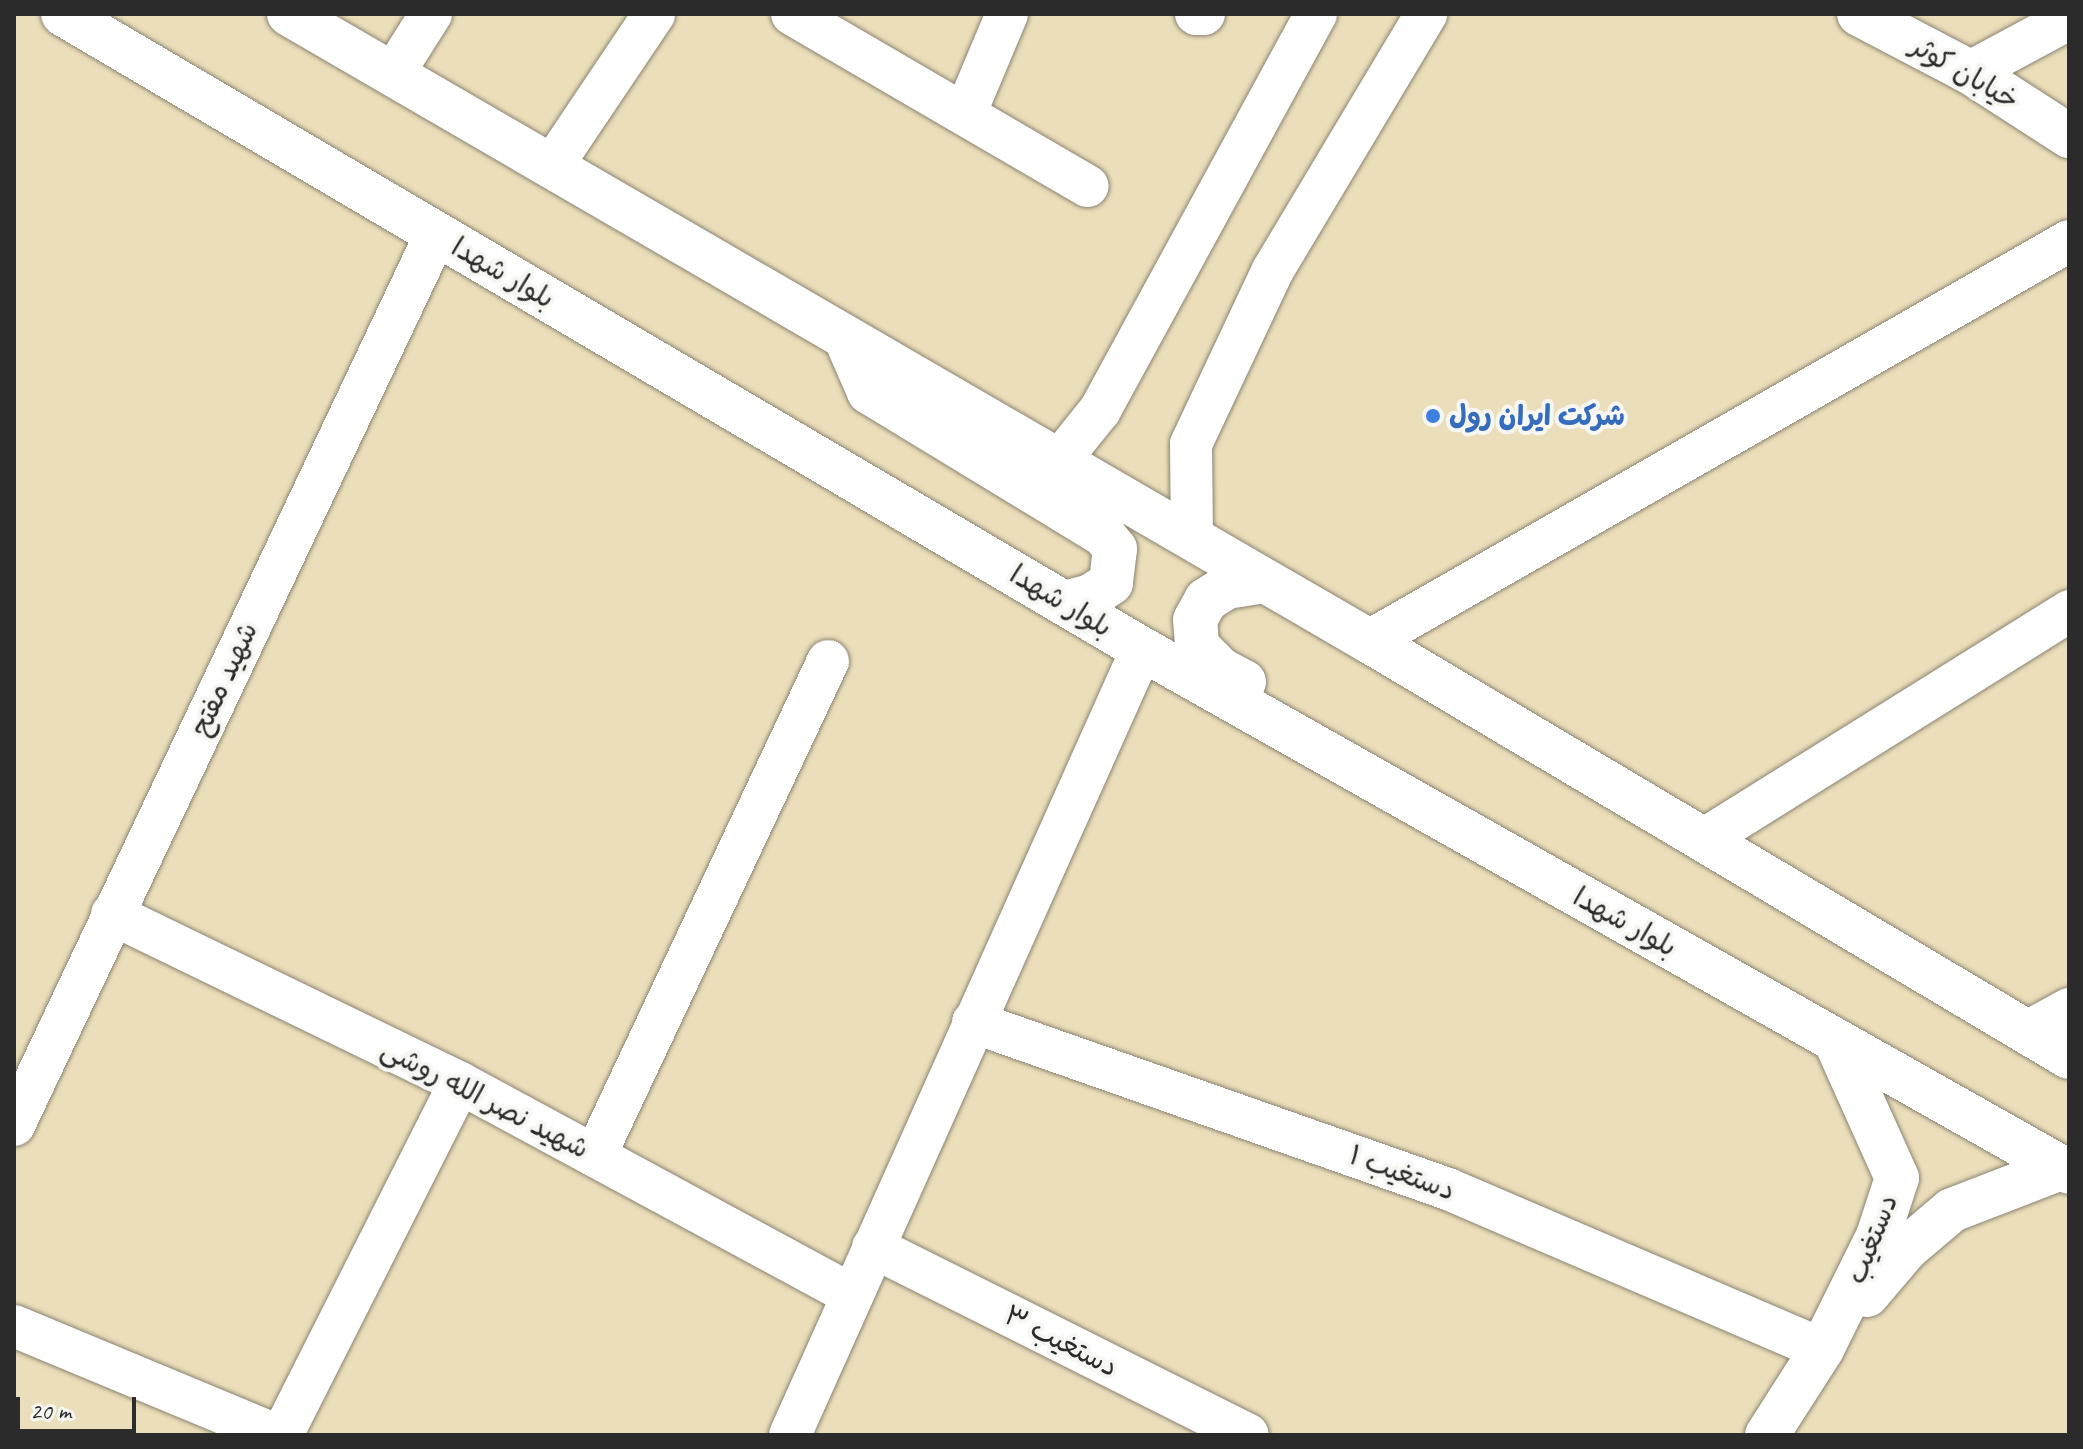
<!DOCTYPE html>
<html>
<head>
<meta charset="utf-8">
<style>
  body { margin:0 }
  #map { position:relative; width:2083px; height:1449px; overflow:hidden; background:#ebdeba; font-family:Caveat,"Playpen Sans Arabic",sans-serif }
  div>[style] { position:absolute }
  .roads { filter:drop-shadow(0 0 2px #8b8472) drop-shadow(0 0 2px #8b8472) }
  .minor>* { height:42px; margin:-21px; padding:0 21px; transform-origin:21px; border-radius:21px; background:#fff }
  .tertiary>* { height:44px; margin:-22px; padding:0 22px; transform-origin:22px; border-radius:22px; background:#fff }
  .secondary>* { height:44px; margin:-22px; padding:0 22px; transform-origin:22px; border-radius:22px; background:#fff }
  .dots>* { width:22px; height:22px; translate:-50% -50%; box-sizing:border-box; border:4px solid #f6f6f2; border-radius:50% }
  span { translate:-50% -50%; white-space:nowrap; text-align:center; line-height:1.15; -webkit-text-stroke:8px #f6f6f2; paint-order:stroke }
  .street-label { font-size:28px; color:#2b2b2b }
  .shop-label { font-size:28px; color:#366cbe; font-weight:700 }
  .left { translate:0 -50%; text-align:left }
  .frame { position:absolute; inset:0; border:16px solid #2b2b2b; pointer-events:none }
  .scale { position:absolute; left:16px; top:1397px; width:120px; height:36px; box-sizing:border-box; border:4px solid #2b2b2b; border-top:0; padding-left:10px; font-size:24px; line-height:28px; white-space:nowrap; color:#2b2b2b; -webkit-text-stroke:6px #f6f6f2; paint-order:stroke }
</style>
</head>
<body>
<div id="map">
  <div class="roads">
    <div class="minor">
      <div style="left:792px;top:14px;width:342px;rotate:30.2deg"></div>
      <div style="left:1196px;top:14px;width:8px"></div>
      <div style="left:1970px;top:72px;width:112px;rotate:-28.2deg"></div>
      <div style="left:393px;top:74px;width:71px;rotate:-57.7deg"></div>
      <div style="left:965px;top:114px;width:108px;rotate:-67.2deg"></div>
      <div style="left:552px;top:166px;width:183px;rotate:-56.1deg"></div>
      <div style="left:1059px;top:461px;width:65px;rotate:-51.2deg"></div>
      <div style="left:1100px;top:410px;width:451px;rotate:-61.4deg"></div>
      <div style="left:1192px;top:539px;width:95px;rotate:-90.6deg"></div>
      <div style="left:1191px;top:444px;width:192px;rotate:-64.8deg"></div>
      <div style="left:1273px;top:270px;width:298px;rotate:-59.1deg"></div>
      <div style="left:1369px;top:641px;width:806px;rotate:-29.74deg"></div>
      <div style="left:1703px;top:840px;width:432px;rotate:-32deg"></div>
      <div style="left:112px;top:914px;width:387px;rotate:25.9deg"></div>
      <div style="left:460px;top:1083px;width:446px;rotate:28.4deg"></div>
      <div style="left:973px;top:1022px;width:504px;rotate:19.37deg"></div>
      <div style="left:1448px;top:1189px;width:407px;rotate:23.2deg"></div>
      <div style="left:2027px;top:1032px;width:48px;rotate:-28.7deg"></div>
      <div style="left:14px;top:1125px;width:986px;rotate:-64.66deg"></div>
      <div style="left:595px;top:1156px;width:547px;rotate:-64.79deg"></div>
      <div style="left:873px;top:1247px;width:419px;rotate:26.6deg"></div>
      <div style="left:14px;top:1326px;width:284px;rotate:22.6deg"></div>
      <div style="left:282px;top:1435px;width:394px;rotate:-63.2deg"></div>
      <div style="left:790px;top:1435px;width:861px;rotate:-65.88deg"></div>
    </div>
    <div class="tertiary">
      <div style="left:1859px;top:14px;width:125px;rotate:27.6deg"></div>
      <div style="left:1970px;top:72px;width:118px;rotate:32.9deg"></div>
      <div style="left:1867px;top:1295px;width:60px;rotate:-49.7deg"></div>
      <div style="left:1906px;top:1249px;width:60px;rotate:-40.3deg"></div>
      <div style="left:1952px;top:1210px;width:117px;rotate:-21.1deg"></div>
      <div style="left:1767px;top:1435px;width:102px;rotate:-57.4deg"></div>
      <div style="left:1822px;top:1349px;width:126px;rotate:-63.6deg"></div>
      <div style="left:1878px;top:1236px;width:61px;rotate:-71.9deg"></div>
      <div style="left:1897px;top:1178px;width:151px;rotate:-114.2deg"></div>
    </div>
    <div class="secondary">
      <div style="left:63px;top:14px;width:1252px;rotate:30.48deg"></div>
      <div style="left:1142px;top:649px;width:1064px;rotate:29.43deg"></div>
      <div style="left:289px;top:14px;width:1249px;rotate:30.14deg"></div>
      <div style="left:1369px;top:641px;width:814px;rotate:30.72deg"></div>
      <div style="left:845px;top:337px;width:60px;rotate:66.4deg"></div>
      <div style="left:869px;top:392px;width:274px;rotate:31.3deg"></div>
      <div style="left:1103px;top:534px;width:19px;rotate:51deg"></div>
      <div style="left:1115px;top:549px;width:34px;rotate:97deg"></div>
      <div style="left:1111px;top:583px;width:24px;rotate:147deg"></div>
      <div style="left:1091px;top:596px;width:28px;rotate:165deg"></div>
      <div style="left:1244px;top:682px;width:27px;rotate:-152deg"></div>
      <div style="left:1220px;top:669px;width:33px;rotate:-135deg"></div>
      <div style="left:1197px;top:646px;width:26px;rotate:-94deg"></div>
      <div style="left:1195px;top:620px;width:23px;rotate:-61deg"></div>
      <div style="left:1206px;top:600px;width:25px;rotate:-32deg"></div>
      <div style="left:1227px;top:587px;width:36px;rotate:-9deg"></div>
    </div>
  </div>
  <div class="dots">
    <div style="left:1433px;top:416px;background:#3f7fe0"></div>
  </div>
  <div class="street-label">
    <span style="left:1965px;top:73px;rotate:30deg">خیابان کوثر</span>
    <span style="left:503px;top:273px;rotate:30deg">بلوار شهدا</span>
    <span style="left:1061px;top:601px;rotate:31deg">بلوار شهدا</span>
    <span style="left:224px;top:679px;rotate:-65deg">شهید مفتح</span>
    <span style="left:1625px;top:922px;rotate:29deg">بلوار شهدا</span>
    <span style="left:485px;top:1099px;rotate:27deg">شهید نصر الله روشی</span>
    <span style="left:1402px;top:1173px;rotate:20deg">دستغیب ۱</span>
    <span style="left:1872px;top:1239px;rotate:-68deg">دستغیب</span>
    <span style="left:1061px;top:1341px;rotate:27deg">دستغیب ۳</span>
  </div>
  <div class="shop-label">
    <span class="left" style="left:1449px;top:416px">شرکت ایران رول</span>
  </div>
  <div class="frame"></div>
  <div class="scale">20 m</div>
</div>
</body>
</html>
